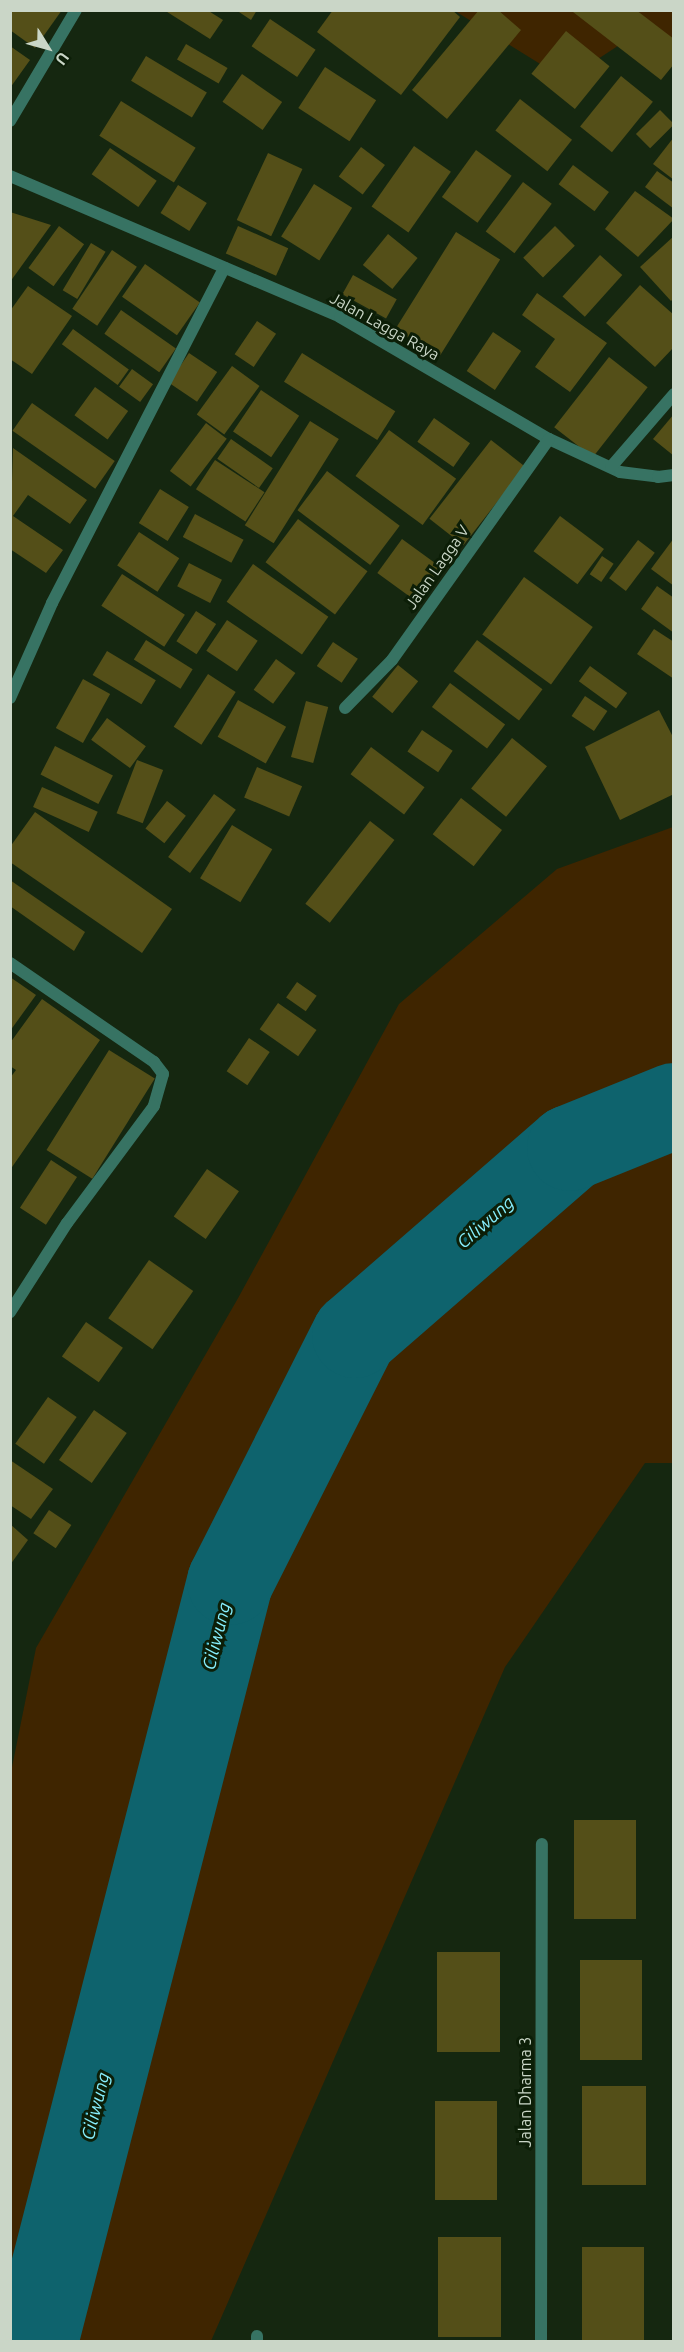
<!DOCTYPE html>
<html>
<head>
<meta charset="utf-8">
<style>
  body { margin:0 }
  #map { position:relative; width:684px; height:2352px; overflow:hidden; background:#152710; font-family:Ubuntu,sans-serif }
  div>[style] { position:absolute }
  .green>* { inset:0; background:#3f2500 }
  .river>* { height:86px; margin:-43px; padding:0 43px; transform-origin:43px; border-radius:43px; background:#0e636d }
  .building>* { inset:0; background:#544f18; transform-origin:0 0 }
  .street>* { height:12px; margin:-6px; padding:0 6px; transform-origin:6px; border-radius:6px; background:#377363 }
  span { translate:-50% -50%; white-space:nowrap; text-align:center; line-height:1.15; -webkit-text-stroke:6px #0c1e07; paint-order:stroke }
  .street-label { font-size:16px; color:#cad6c7 }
  .water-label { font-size:18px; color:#87effe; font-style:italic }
  .frame { position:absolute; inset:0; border:12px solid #cad6c7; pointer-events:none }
  .north { position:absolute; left:18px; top:18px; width:60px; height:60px; -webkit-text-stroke:4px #0c1e07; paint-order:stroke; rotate:127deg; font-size:16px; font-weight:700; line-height:24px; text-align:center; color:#cad6c7 }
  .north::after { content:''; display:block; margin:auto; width:21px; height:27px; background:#cad6c7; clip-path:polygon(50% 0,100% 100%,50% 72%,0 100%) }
</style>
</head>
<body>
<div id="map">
  <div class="green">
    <div style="clip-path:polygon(455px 11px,673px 11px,673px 66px,633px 36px,566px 80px)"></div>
    <div style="clip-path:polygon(673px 827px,673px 1463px,645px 1463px,505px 1667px,211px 2341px,11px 2341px,10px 1777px,36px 1648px,237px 1300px,399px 1004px,557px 869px)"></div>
  </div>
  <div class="river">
    <div style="left:35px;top:2342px;width:785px;rotate:-75.61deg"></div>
    <div style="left:230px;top:1582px;width:277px;rotate:-63.2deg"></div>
    <div style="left:355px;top:1335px;width:285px;rotate:-41deg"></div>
    <div style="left:570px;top:1148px;width:112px;rotate:-22deg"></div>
  </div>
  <div class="building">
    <div style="clip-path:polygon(10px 10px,62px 10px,35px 48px,10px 30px)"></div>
    <div style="clip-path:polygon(164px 10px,207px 10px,223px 20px,210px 39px)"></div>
    <div style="clip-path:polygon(236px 10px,257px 10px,251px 20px)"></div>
    <div style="clip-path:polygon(333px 10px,452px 10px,460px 17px,401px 95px,317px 32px)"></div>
    <div style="clip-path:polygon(479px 10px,498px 10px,521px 30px,447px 119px,412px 90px)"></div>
    <div style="clip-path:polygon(636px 10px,674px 39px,674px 64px,661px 80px,573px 12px)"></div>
    <div style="left:270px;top:19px;width:55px;height:33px;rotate:34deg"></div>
    <div style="left:566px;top:31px;width:56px;height:55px;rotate:39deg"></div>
    <div style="left:186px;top:44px;width:48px;height:18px;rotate:30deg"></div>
    <div style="clip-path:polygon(10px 46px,30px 60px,10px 88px)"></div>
    <div style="left:146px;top:56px;width:71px;height:29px;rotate:31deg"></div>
    <div style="left:325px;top:67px;width:61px;height:49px;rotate:33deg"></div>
    <div style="left:242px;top:74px;width:49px;height:34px;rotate:35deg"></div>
    <div style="left:621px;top:76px;width:41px;height:65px;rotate:39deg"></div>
    <div style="left:520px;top:99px;width:66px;height:40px;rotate:38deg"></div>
    <div style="left:121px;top:101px;width:88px;height:41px;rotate:32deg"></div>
    <div style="left:660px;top:110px;width:20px;height:34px;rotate:45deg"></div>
    <div style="clip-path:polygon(674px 137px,674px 180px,653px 164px)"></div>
    <div style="left:414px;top:146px;width:45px;height:74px;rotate:35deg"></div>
    <div style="left:361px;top:147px;width:30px;height:37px;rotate:37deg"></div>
    <div style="left:110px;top:148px;width:57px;height:32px;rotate:35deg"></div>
    <div style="left:476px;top:150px;width:44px;height:58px;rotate:36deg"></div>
    <div style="left:268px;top:153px;width:38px;height:74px;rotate:25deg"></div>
    <div style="left:573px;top:165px;width:45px;height:24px;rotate:37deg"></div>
    <div style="clip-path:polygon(657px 171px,674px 183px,674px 209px,645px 187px)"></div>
    <div style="left:523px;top:182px;width:36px;height:62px;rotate:37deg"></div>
    <div style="left:314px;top:184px;width:45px;height:62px;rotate:32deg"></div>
    <div style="left:178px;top:185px;width:34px;height:33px;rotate:32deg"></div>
    <div style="clip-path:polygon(635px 191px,674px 219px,638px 257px,605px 229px)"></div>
    <div style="clip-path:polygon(10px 212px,51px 225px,10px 282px)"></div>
    <div style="left:59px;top:226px;width:31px;height:52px;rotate:36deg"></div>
    <div style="left:238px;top:226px;width:55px;height:30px;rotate:24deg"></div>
    <div style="left:555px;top:226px;width:28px;height:45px;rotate:45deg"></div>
    <div style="left:456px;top:232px;width:52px;height:115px;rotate:32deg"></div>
    <div style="left:388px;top:234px;width:38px;height:40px;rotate:39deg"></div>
    <div style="clip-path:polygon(674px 236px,674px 298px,671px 301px,640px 267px)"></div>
    <div style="left:91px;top:243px;width:17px;height:55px;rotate:31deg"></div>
    <div style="left:112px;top:250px;width:30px;height:71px;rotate:34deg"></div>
    <div style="left:600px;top:255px;width:30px;height:56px;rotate:42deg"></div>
    <div style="left:145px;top:264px;width:67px;height:40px;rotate:35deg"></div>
    <div style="left:353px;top:275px;width:50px;height:22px;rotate:29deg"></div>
    <div style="clip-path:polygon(640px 285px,674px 315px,674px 347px,655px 367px,606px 323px)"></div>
    <div style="clip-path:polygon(28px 286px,72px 316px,32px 374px,10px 359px,10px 311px)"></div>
    <div style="clip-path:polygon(537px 293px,607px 343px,570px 392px,535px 367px,555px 339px,522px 315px)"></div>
    <div style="left:121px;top:310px;width:67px;height:29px;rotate:35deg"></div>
    <div style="left:257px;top:321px;width:23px;height:40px;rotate:34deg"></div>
    <div style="left:73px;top:329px;width:69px;height:19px;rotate:36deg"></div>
    <div style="left:493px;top:332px;width:34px;height:47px;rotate:34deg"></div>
    <div style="left:189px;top:353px;width:34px;height:36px;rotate:34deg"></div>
    <div style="left:302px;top:353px;width:110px;height:34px;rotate:32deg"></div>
    <div style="left:609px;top:357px;width:49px;height:89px;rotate:38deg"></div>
    <div style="left:232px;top:366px;width:34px;height:60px;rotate:36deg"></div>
    <div style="left:132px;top:369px;width:26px;height:22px;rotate:36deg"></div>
    <div style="left:95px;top:387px;width:41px;height:35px;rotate:36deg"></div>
    <div style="left:261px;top:390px;width:46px;height:50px;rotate:34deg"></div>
    <div style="left:32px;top:403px;width:101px;height:34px;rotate:35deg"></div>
    <div style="clip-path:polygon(674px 414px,674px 456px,653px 439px)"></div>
    <div style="left:434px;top:418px;width:44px;height:29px;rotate:35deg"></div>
    <div style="left:310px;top:421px;width:34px;height:123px;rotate:32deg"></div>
    <div style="left:206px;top:423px;width:26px;height:60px;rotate:37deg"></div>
    <div style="left:389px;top:430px;width:83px;height:57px;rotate:36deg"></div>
    <div style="left:231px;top:439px;width:51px;height:24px;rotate:35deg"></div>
    <div style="left:491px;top:440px;width:43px;height:100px;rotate:38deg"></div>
    <div style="clip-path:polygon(13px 448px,87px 500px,70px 524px,28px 495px,13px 516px,63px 550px,46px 573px,10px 549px)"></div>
    <div style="left:215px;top:460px;width:59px;height:35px;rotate:33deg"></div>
    <div style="left:327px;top:471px;width:91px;height:49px;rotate:37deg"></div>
    <div style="left:160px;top:489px;width:34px;height:40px;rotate:32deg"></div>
    <div style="left:195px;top:514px;width:55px;height:26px;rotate:28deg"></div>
    <div style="left:560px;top:516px;width:55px;height:44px;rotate:37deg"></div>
    <div style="left:298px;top:519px;width:87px;height:54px;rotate:37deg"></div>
    <div style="left:139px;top:532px;width:48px;height:40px;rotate:33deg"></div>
    <div style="clip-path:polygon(674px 538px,674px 586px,651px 569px)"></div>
    <div style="left:402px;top:539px;width:48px;height:42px;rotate:36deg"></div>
    <div style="left:638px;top:540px;width:21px;height:48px;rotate:37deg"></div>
    <div style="left:602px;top:556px;width:14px;height:22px;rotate:34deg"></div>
    <div style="left:189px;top:563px;width:37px;height:26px;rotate:27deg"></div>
    <div style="left:253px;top:564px;width:92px;height:46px;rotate:35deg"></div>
    <div style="left:122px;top:574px;width:75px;height:38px;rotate:33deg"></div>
    <div style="left:524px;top:577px;width:85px;height:71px;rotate:36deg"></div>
    <div style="clip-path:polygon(657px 586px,674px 598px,674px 633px,641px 609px)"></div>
    <div style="left:196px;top:611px;width:24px;height:36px;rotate:33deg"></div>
    <div style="left:227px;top:620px;width:37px;height:37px;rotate:34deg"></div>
    <div style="clip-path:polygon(654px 629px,674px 642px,674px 679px,637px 654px)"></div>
    <div style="left:146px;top:640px;width:55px;height:23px;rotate:32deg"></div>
    <div style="left:477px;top:640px;width:82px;height:39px;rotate:37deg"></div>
    <div style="left:333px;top:642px;width:30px;height:29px;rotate:34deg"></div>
    <div style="left:107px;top:651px;width:57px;height:28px;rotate:31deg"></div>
    <div style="left:276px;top:659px;width:24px;height:38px;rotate:36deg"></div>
    <div style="left:398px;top:665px;width:26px;height:41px;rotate:39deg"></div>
    <div style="left:590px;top:666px;width:46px;height:19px;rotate:36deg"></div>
    <div style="left:208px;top:674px;width:33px;height:63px;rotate:33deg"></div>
    <div style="left:83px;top:679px;width:31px;height:56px;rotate:29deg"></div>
    <div style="left:450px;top:683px;width:69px;height:30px;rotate:37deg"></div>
    <div style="left:585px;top:696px;width:27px;height:24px;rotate:34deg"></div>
    <div style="left:238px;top:700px;width:55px;height:42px;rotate:29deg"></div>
    <div style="left:306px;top:701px;width:23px;height:58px;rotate:15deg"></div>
    <div style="clip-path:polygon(659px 710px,674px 739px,674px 794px,620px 820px,585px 747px)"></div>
    <div style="left:107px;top:718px;width:48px;height:27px;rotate:36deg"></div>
    <div style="left:422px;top:730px;width:37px;height:26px;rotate:34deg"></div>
    <div style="left:512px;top:738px;width:45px;height:65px;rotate:39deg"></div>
    <div style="left:55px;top:746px;width:65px;height:32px;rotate:27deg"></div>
    <div style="left:371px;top:747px;width:67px;height:34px;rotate:37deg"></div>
    <div style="left:137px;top:760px;width:28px;height:57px;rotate:21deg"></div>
    <div style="left:257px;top:767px;width:49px;height:33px;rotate:23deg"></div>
    <div style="left:42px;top:787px;width:61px;height:22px;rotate:24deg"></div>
    <div style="left:214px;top:794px;width:27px;height:78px;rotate:36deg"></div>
    <div style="left:461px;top:798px;width:52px;height:46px;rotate:38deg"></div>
    <div style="left:167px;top:801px;width:24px;height:35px;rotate:38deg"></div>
    <div style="clip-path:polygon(35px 812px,172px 909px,142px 953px,10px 862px,10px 847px)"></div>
    <div style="left:370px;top:821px;width:31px;height:105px;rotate:38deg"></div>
    <div style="left:232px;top:825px;width:47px;height:62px;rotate:31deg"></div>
    <div style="clip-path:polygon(10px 880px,85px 932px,74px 951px,10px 906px)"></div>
    <div style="clip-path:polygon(10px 977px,36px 995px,10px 1031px)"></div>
    <div style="left:297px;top:982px;width:24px;height:19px;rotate:35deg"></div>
    <div style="clip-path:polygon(42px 999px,100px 1040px,10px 1170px,10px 1078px,16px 1070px,10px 1066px,10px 1043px)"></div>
    <div style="left:278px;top:1003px;width:47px;height:32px;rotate:35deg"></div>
    <div style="left:249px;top:1038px;width:25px;height:40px;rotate:34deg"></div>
    <div style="left:109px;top:1050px;width:54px;height:118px;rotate:32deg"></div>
    <div style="left:51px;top:1160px;width:31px;height:57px;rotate:33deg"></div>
    <div style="left:207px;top:1169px;width:39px;height:58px;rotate:35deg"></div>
    <div style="left:149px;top:1260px;width:54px;height:71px;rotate:35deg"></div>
    <div style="left:86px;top:1322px;width:45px;height:42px;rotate:35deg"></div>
    <div style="left:48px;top:1397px;width:35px;height:57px;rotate:35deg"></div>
    <div style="left:94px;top:1410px;width:40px;height:61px;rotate:35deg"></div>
    <div style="clip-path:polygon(10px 1460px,53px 1489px,31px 1519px,10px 1505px)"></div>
    <div style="left:49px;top:1510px;width:27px;height:28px;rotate:34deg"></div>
    <div style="clip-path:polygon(10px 1524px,28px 1540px,10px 1565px)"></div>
    <div style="left:574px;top:1820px;width:62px;height:99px"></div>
    <div style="left:500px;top:1952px;width:100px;height:63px;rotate:90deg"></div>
    <div style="left:580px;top:1960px;width:62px;height:100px"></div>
    <div style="left:582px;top:2086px;width:64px;height:99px"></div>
    <div style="left:497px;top:2101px;width:99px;height:62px;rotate:90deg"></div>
    <div style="left:501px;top:2237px;width:100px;height:63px;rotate:90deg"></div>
    <div style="left:644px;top:2247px;width:95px;height:62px;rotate:90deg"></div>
  </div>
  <div class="street">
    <div style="left:10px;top:121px;width:129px;rotate:-59.3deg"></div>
    <div style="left:10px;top:176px;width:359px;rotate:23.1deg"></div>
    <div style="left:340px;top:317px;width:242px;rotate:30.3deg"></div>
    <div style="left:549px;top:439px;width:78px;rotate:24.9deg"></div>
    <div style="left:620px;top:472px;width:38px;rotate:7deg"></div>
    <div style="left:658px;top:477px;width:16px;rotate:-7deg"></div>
    <div style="left:611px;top:467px;width:96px;rotate:-49.2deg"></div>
    <div style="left:10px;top:698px;width:104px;rotate:-66.1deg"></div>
    <div style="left:52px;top:603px;width:377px;rotate:-62.8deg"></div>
    <div style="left:345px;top:708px;width:67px;rotate:-45.6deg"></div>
    <div style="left:392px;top:660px;width:271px;rotate:-54.6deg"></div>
    <div style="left:10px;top:963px;width:175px;rotate:34.5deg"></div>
    <div style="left:154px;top:1062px;width:15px;rotate:53deg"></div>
    <div style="left:163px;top:1074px;width:33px;rotate:106deg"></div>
    <div style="left:154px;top:1106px;width:146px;rotate:126.6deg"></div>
    <div style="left:67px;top:1223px;width:106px;rotate:122.6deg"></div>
    <div style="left:257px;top:2336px;width:6px;rotate:90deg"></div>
    <div style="left:541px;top:2342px;width:498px;rotate:-89.9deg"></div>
  </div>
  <div class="street-label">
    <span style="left:385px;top:326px;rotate:29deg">Jalan Lagga Raya</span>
    <span style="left:437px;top:567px;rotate:-55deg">Jalan Lagga V</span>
    <span style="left:525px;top:2092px;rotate:-90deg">Jalan Dharma 3</span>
  </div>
  <div class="water-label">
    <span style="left:485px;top:1222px;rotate:-41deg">Ciliwung</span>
    <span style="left:216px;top:1636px;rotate:-76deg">Ciliwung</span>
    <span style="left:95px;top:2106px;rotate:-76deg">Ciliwung</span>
  </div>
  <div class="frame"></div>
  <div class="north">U</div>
</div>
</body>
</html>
